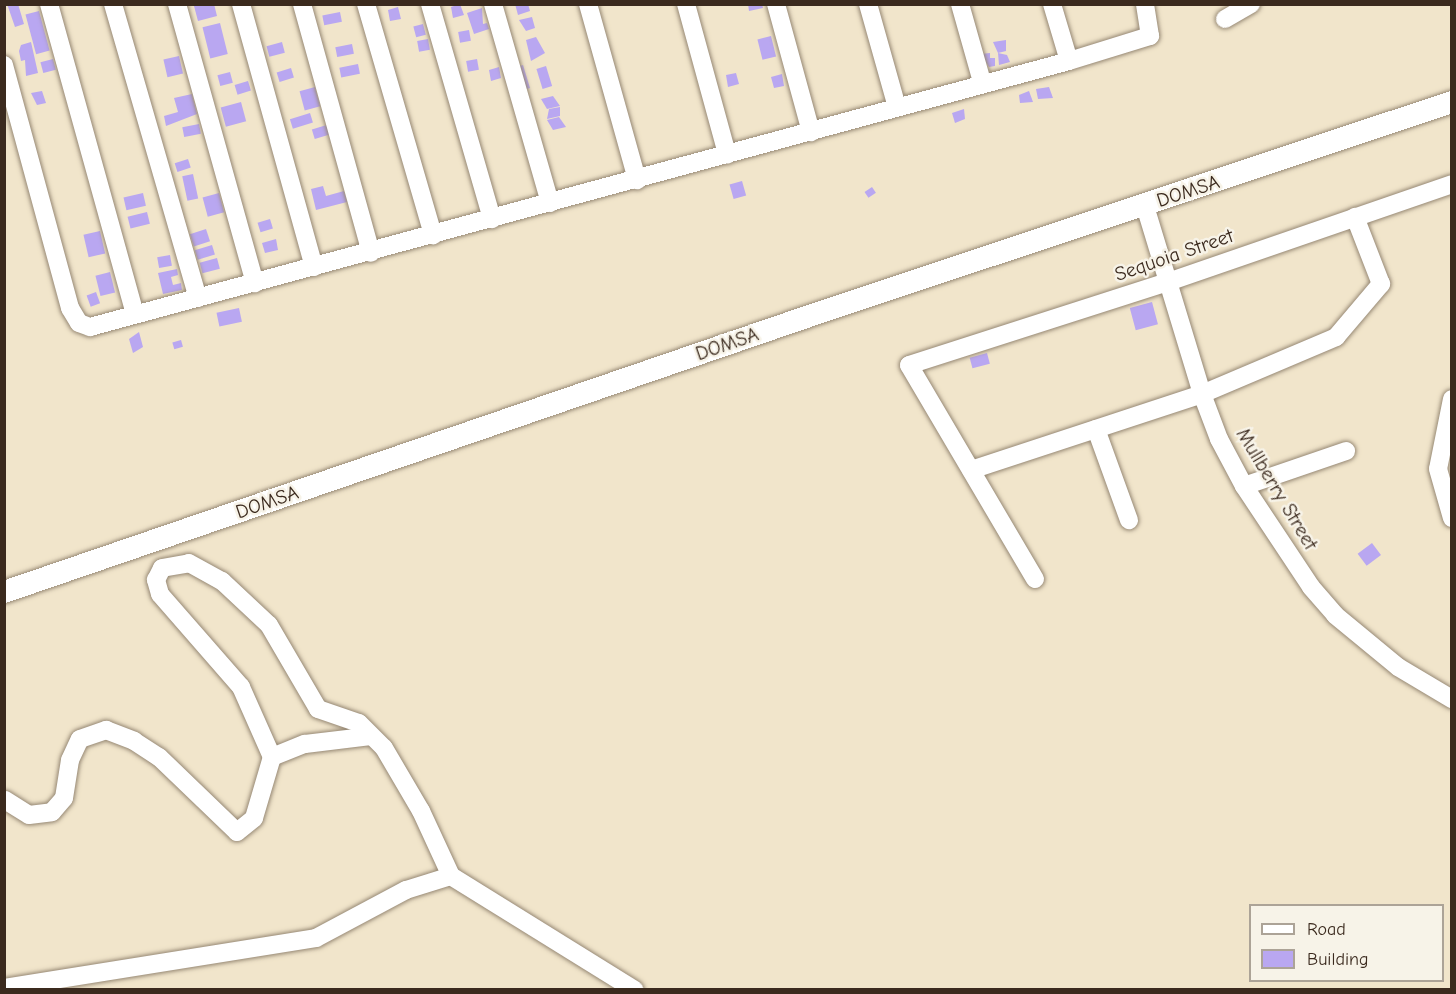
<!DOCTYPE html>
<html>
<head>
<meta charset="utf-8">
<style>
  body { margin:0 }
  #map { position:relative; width:1456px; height:994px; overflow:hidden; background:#f1e5cb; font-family:"Comic Neue",sans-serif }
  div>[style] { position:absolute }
  .building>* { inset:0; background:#b9a7f1; transform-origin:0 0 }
  .roads { filter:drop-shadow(0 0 2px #968874) drop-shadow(0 0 2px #968874) }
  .minor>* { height:18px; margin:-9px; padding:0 9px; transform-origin:9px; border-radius:9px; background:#fff }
  .major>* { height:22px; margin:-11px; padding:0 11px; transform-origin:11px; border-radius:11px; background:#fff }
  span { translate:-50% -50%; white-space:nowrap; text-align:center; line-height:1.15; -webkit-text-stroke:5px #f7f3e8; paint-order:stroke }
  .street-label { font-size:20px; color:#3b2a1e }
  .frame { position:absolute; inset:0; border:6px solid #3b2a1e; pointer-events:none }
  .legend { position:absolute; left:1249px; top:904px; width:195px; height:78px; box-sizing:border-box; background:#f7f3e8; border:2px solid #aca397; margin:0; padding:8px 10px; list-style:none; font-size:18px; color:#3b2a1e }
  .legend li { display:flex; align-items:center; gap:12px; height:30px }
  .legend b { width:30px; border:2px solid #aca397 }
</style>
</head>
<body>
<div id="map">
  <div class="building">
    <div style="clip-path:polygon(7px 4px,18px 4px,24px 24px,15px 27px)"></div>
    <div style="clip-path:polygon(214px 4px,217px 16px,198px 21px,194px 6px)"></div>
    <div style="clip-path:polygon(460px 4px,464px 15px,453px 18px,451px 7px)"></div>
    <div style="clip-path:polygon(515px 4px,528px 4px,530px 11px,518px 15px)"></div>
    <div style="clip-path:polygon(748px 4px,762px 4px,763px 8px,749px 11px)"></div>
    <div style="clip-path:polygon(398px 7px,401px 19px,390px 21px,388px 10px)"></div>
    <div style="clip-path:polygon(482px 8px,483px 24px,487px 23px,489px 29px,474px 34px,467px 13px)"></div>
    <div style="left:39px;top:11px;width:41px;height:14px;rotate:75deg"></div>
    <div style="left:340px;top:12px;width:10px;height:18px;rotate:79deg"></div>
    <div style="clip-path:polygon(532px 17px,535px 28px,526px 31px,519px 20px)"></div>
    <div style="left:220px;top:23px;width:32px;height:18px;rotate:76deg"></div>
    <div style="left:423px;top:24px;width:11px;height:10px;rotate:75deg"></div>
    <div style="left:469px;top:30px;width:11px;height:11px;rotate:80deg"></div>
    <div style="left:771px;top:36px;width:21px;height:14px;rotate:76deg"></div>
    <div style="clip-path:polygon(536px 37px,545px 53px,531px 61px,526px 40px)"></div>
    <div style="left:428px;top:39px;width:11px;height:11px;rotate:80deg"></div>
    <div style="clip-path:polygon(1006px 40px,1006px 51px,998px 53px,993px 42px)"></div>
    <div style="clip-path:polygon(31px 42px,38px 73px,26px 76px,25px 60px,21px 61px,19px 51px,21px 45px)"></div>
    <div style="left:282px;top:42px;width:11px;height:16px;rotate:75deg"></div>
    <div style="left:352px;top:44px;width:10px;height:17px;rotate:79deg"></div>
    <div style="clip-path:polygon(990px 53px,990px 58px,995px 58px,995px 66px,989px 67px,981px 54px)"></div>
    <div style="clip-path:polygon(998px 53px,1007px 55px,1010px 62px,999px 65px)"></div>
    <div style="left:179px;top:56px;width:18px;height:16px;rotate:77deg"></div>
    <div style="left:53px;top:59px;width:11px;height:13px;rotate:75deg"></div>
    <div style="left:477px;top:59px;width:11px;height:11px;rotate:80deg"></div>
    <div style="left:358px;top:64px;width:10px;height:19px;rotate:79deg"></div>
    <div style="left:523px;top:65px;width:24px;height:10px;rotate:73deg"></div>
    <div style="left:546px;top:66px;width:21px;height:10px;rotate:73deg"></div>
    <div style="clip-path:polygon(499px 67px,501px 78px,491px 81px,489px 70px)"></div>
    <div style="left:291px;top:68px;width:10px;height:15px;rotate:73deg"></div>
    <div style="left:230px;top:72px;width:11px;height:13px;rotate:75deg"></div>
    <div style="clip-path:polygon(736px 73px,739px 84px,728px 87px,726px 75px)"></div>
    <div style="clip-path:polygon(782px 74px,784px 86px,774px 88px,771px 77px)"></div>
    <div style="left:248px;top:81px;width:10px;height:14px;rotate:73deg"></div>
    <div style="left:315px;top:87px;width:20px;height:16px;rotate:75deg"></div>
    <div style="clip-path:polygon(1049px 87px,1053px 98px,1038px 99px,1036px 89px)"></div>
    <div style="clip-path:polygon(42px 91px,46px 103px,37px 105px,31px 93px)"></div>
    <div style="clip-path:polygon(1029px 91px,1033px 102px,1020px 103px,1019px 95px)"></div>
    <div style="clip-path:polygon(192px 94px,197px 114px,166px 126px,164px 116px,178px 112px,174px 98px)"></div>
    <div style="clip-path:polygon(553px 96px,560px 106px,547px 109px,541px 99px)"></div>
    <div style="left:241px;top:102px;width:20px;height:21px;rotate:75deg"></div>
    <div style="clip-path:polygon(560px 107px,560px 116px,547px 119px,549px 109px)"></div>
    <div style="clip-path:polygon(964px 109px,965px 119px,955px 123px,952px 113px)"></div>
    <div style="left:310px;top:113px;width:10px;height:21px;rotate:73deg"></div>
    <div style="clip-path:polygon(559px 117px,566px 127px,553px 130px,547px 120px)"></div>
    <div style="left:199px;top:124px;width:10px;height:17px;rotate:79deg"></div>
    <div style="left:330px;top:124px;width:10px;height:19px;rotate:73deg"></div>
    <div style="left:188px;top:159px;width:9px;height:14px;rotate:72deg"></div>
    <div style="left:193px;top:174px;width:25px;height:11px;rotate:78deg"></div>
    <div style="left:742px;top:181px;width:15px;height:13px;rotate:74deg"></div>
    <div style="clip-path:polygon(323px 186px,326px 196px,344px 191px,347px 202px,316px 210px,311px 189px)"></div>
    <div style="left:872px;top:187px;width:7px;height:9px;rotate:56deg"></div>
    <div style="left:143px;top:193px;width:13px;height:20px;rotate:77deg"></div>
    <div style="left:219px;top:193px;width:20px;height:17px;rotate:75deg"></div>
    <div style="left:147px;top:212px;width:12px;height:20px;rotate:76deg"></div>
    <div style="left:270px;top:219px;width:10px;height:13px;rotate:73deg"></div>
    <div style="left:206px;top:229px;width:13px;height:17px;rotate:72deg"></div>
    <div style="left:100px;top:231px;width:23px;height:17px;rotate:77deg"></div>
    <div style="clip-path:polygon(276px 239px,278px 250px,265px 253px,262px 243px)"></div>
    <div style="left:212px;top:245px;width:10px;height:18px;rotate:73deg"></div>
    <div style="left:170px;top:255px;width:11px;height:13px;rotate:80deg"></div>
    <div style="left:217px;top:258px;width:11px;height:18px;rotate:75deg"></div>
    <div style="clip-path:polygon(177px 269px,178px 275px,171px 277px,173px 285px,181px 283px,182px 290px,163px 294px,158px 273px)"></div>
    <div style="left:110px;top:272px;width:21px;height:15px;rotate:76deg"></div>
    <div style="left:96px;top:292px;width:12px;height:10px;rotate:70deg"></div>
    <div style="left:1152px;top:302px;width:23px;height:23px;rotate:75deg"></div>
    <div style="left:239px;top:308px;width:14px;height:23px;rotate:78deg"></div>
    <div style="clip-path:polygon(139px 332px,143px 347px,133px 353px,129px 339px)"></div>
    <div style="left:181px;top:340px;width:7px;height:9px;rotate:74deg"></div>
    <div style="left:987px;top:353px;width:11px;height:18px;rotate:75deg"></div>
    <div style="left:1372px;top:543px;width:15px;height:18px;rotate:53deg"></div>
  </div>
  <div class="roads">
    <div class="minor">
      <div style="left:49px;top:4px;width:322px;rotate:74.5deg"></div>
      <div style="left:113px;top:4px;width:306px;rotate:73.9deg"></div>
      <div style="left:177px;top:4px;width:290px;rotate:74.4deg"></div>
      <div style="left:241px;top:4px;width:273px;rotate:74.5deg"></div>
      <div style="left:302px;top:4px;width:258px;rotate:74.5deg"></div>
      <div style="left:366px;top:4px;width:241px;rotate:73.8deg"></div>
      <div style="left:430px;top:4px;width:224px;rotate:73.9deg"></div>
      <div style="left:493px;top:4px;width:207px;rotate:74deg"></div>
      <div style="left:588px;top:4px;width:183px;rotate:74.4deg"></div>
      <div style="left:686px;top:4px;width:156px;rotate:74.7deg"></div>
      <div style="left:776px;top:4px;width:133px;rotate:74.7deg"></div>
      <div style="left:868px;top:4px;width:107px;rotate:74.3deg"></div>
      <div style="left:960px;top:4px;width:81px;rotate:74.2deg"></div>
      <div style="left:1052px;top:4px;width:59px;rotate:73.4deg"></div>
      <div style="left:1225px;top:19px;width:30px;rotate:-30deg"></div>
      <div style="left:4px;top:65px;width:252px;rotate:74.8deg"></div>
      <div style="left:70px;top:308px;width:17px;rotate:59deg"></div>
      <div style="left:79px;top:323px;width:12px;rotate:20deg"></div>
      <div style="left:90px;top:327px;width:1014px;rotate:-15.2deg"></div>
      <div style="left:1069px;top:61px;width:85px;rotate:-17.2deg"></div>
      <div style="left:1150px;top:36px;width:32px;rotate:-99deg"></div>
      <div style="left:1145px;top:206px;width:196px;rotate:73.1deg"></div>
      <div style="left:1202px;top:394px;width:48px;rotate:69.3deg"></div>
      <div style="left:1219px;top:439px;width:53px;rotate:62deg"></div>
      <div style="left:1244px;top:486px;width:121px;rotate:56.4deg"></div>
      <div style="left:1311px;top:587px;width:37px;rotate:49deg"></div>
      <div style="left:1335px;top:615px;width:82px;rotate:39.5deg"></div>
      <div style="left:1398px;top:667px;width:63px;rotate:30.7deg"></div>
      <div style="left:1452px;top:399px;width:71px;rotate:101.3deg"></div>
      <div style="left:1438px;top:469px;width:51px;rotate:74.1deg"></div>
      <div style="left:1096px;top:429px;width:97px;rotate:70.1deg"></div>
      <div style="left:971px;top:470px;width:243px;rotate:-18.2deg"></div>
      <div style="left:1202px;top:394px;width:146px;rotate:-23deg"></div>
      <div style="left:1336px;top:337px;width:70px;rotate:-49.7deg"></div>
      <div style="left:1381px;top:284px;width:72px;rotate:-111.2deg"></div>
      <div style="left:1244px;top:486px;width:108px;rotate:-18.9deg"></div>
      <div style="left:1035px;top:579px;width:248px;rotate:-120.5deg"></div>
      <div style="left:909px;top:365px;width:272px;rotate:-17.8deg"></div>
      <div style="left:1168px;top:282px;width:300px;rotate:-19deg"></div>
      <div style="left:272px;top:757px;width:35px;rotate:-22deg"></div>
      <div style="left:305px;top:744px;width:66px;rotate:-6.9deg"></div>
      <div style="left:5px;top:800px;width:28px;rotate:32deg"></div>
      <div style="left:29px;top:815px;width:23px;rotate:-7deg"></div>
      <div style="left:52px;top:812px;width:18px;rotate:-49deg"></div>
      <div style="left:64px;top:798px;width:38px;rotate:-81deg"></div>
      <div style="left:70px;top:760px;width:23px;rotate:-65deg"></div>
      <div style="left:80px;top:739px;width:28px;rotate:-19deg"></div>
      <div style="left:106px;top:730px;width:30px;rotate:21deg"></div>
      <div style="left:134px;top:741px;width:30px;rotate:33deg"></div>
      <div style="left:159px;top:757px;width:108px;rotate:43.9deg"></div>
      <div style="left:237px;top:832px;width:22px;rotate:-39deg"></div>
      <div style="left:254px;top:818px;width:64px;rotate:-73.6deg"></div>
      <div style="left:272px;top:757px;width:77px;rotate:-113.9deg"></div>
      <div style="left:241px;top:687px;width:123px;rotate:-131.1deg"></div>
      <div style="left:160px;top:594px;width:15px;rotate:-106deg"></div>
      <div style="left:156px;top:580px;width:13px;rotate:-63deg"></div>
      <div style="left:162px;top:568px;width:27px;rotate:-10deg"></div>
      <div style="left:189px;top:563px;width:38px;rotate:29deg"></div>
      <div style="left:222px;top:581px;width:64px;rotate:43.1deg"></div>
      <div style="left:269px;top:625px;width:97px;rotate:59.7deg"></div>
      <div style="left:318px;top:709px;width:43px;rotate:18.9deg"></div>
      <div style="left:359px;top:723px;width:35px;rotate:45deg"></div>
      <div style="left:384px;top:748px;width:73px;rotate:59.6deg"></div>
      <div style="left:421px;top:811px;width:72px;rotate:65.2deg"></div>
      <div style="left:451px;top:876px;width:216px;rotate:31.8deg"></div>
      <div style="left:4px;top:988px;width:316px;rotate:-9.1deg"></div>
      <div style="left:316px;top:938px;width:102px;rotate:-28.1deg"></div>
      <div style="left:406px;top:890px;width:47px;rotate:-17.3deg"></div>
    </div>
    <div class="major">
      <div style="left:4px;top:592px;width:854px;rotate:-18.92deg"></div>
      <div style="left:812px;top:315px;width:675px;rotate:-18.41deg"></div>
    </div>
  </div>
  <div class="street-label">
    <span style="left:1188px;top:191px;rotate:-18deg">DOMSA</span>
    <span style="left:1174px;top:255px;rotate:-19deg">Sequoia Street</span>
    <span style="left:727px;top:344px;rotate:-19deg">DOMSA</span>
    <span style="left:1277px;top:489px;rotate:59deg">Mullberry Street</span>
    <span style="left:267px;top:502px;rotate:-19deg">DOMSA</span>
  </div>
  <div class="frame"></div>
  <ul class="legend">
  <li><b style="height:8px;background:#fff"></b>Road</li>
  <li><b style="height:16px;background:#b9a7f1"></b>Building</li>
  </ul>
</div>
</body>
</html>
